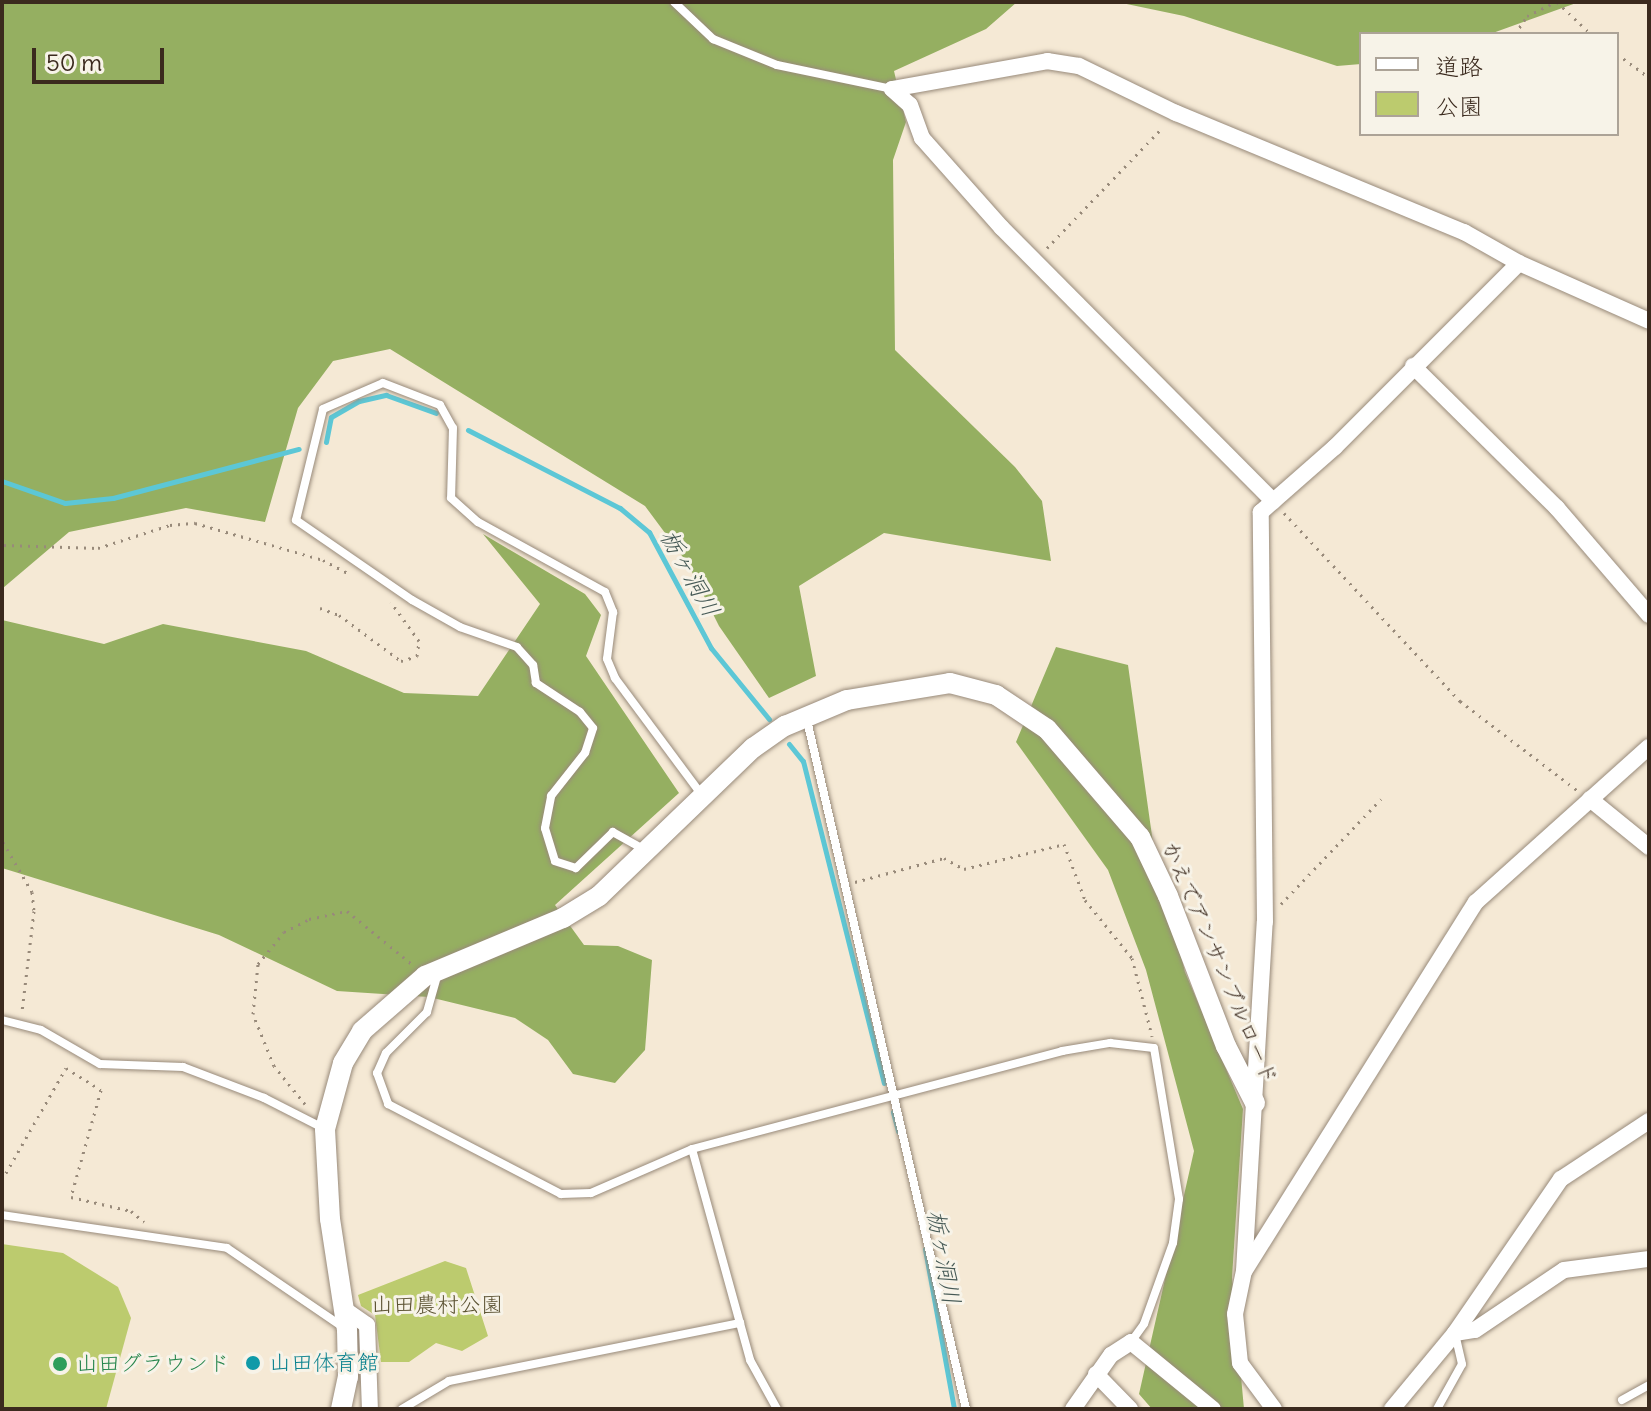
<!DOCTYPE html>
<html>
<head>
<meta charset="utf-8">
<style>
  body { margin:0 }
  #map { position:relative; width:1651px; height:1411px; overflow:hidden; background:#f5e9d5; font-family:Delius,"Klee One",sans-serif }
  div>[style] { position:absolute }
  .green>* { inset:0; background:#bccb6e }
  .forest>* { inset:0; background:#95af61 }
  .stream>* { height:5px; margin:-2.5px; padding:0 2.5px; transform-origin:2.5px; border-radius:2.5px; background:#5cc7d6 }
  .path>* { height:3px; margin-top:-1.5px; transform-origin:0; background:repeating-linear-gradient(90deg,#988a7a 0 2px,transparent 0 8px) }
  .roads { filter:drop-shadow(0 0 2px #988a7a) drop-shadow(0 0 2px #988a7a) }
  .service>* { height:8px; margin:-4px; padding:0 4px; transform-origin:4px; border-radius:4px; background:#fff }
  .minor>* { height:16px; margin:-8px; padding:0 8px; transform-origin:8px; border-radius:8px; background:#fff }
  .tertiary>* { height:20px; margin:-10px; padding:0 10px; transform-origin:10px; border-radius:10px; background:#fff }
  .dots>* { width:22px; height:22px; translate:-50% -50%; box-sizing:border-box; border:4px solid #f7f3e8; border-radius:50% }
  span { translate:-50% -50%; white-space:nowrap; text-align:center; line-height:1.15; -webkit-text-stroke:6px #f7f3e8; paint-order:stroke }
  .street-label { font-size:22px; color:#3b2a1e }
  .park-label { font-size:22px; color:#5b5232 }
  .culture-label { font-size:22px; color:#0d838f }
  .left { translate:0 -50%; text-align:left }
  .leisure-label { font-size:22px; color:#27864d }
  .water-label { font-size:24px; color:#455955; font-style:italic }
  .frame { position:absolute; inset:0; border:4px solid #3b2a1e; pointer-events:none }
  .legend { position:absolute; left:1359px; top:32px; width:260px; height:104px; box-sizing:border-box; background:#f7f3e8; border:2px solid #aca397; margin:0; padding:10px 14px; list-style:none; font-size:24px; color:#3b2a1e }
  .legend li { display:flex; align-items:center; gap:16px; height:40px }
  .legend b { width:40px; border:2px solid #aca397 }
  .scale { position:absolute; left:32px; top:48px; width:132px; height:36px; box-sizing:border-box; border:4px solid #3b2a1e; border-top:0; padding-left:10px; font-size:24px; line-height:28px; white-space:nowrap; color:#3b2a1e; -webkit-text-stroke:6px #f7f3e8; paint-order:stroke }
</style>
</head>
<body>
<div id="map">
  <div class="green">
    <div style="clip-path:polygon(2px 1244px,63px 1253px,118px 1287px,131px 1318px,106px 1409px,2px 1409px)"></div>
    <div style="clip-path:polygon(445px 1261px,466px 1268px,488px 1336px,462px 1351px,436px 1343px,409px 1362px,381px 1362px,375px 1315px,361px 1306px,358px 1295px)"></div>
  </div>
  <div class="forest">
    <div style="clip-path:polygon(2px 2px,1017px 2px,986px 29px,894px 71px,906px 122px,893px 160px,895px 350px,1015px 467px,1042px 501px,1051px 561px,884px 533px,799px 586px,816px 676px,769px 698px,719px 626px,688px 564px,645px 506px,390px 349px,333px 361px,298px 408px,265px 522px,186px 508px,69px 532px,3px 588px,2px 595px)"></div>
    <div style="clip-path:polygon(1117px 2px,1579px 2px,1490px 34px,1361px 34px,1361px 64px,1337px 66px,1184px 16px)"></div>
    <div style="clip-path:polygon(483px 534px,585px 594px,601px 615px,586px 656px,679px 793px,555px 905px,584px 945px,618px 946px,652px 960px,645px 1050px,615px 1083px,573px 1074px,548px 1040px,515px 1018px,429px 997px,337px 991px,219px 935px,2px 868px,2px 620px,104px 644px,163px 624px,306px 651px,404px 693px,478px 696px,540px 604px)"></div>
    <div style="clip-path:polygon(1056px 647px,1128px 665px,1153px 843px,1185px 972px,1243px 1109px,1232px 1278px,1244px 1409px,1152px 1409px,1139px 1394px,1194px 1151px,1146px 970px,1108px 870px,1016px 742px)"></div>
  </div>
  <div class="stream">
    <div style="left:468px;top:430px;width:171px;rotate:27.2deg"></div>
    <div style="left:620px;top:508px;width:38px;rotate:40deg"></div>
    <div style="left:649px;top:532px;width:132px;rotate:61.9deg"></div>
    <div style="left:711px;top:648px;width:92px;rotate:50.8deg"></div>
    <div style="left:326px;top:442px;width:25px;rotate:-79deg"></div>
    <div style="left:331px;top:417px;width:32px;rotate:-30deg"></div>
    <div style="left:359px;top:401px;width:28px;rotate:-13deg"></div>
    <div style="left:386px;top:395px;width:53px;rotate:19.8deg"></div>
    <div style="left:2px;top:481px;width:67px;rotate:19.2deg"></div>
    <div style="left:65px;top:503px;width:48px;rotate:-5.9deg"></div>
    <div style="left:113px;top:498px;width:192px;rotate:-14.8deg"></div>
    <div style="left:789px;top:744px;width:22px;rotate:51deg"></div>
    <div style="left:803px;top:761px;width:332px;rotate:75.9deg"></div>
    <div style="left:893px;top:1112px;width:20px;rotate:75deg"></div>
    <div style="left:925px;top:1249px;width:163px;rotate:79.7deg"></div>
  </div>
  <div class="path">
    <div style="left:1557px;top:2px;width:47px;rotate:43.3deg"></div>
    <div style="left:1515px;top:34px;width:22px;rotate:-56deg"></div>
    <div style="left:1527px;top:16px;width:32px;rotate:-26deg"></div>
    <div style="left:1617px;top:54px;width:39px;rotate:36deg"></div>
    <div style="left:1047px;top:248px;width:168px;rotate:-46.2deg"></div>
    <div style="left:1284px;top:513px;width:258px;rotate:46.9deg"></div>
    <div style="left:1460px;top:701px;width:147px;rotate:37.3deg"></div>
    <div style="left:4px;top:545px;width:94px;rotate:1.8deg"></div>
    <div style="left:98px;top:548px;width:76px;rotate:-17.7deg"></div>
    <div style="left:170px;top:525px;width:25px;rotate:-5deg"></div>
    <div style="left:195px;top:523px;width:133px;rotate:16.1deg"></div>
    <div style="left:323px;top:560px;width:27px;rotate:28deg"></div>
    <div style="left:320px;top:608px;width:20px;rotate:20deg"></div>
    <div style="left:339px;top:615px;width:77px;rotate:36.6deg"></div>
    <div style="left:401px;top:661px;width:17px;rotate:-17deg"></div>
    <div style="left:417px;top:656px;width:15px;rotate:-82deg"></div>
    <div style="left:419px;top:641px;width:48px;rotate:-125.7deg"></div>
    <div style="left:3px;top:842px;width:58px;rotate:59.9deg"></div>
    <div style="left:32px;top:892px;width:19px;rotate:84deg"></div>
    <div style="left:34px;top:911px;width:101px;rotate:96.8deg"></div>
    <div style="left:855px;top:882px;width:92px;rotate:-15.1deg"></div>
    <div style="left:944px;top:858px;width:23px;rotate:29deg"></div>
    <div style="left:964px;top:869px;width:103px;rotate:-14deg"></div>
    <div style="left:1064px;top:844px;width:60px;rotate:69.4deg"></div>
    <div style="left:1085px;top:900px;width:75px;rotate:51deg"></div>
    <div style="left:1132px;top:958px;width:81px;rotate:75.6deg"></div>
    <div style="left:1281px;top:904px;width:145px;rotate:-46.4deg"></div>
    <div style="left:305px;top:1104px;width:49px;rotate:-129.2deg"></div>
    <div style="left:274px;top:1066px;width:56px;rotate:-112deg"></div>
    <div style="left:253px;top:1014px;width:50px;rotate:-84.3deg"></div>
    <div style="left:258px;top:964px;width:41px;rotate:-50.9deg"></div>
    <div style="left:284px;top:932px;width:28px;rotate:-27deg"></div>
    <div style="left:309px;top:919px;width:39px;rotate:-12deg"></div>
    <div style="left:347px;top:911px;width:85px;rotate:39.3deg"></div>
    <div style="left:2px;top:1180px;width:129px;rotate:-60.3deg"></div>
    <div style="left:66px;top:1068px;width:41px;rotate:32.2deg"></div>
    <div style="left:101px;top:1090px;width:111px;rotate:105.7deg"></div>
    <div style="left:71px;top:1197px;width:62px;rotate:13.1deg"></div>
    <div style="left:131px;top:1211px;width:17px;rotate:40deg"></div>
  </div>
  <div class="roads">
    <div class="service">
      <div style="left:674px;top:2px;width:54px;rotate:43.5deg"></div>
      <div style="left:713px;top:39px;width:69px;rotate:22.1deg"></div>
      <div style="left:777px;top:65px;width:117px;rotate:11.8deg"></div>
      <div style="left:806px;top:716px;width:711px;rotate:77deg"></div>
      <div style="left:645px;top:850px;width:37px;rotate:-151deg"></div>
      <div style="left:613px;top:832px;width:52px;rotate:135.8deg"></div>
      <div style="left:576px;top:868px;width:22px;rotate:-162deg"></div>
      <div style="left:555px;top:861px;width:34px;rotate:-107deg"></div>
      <div style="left:545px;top:828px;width:33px;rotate:-79deg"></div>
      <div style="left:551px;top:796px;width:55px;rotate:-51.7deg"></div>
      <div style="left:585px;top:753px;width:26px;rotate:-72deg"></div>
      <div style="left:593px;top:728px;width:21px;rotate:-129deg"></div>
      <div style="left:580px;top:712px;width:53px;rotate:-146.6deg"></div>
      <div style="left:536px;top:683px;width:18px;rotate:-99deg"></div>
      <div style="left:533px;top:665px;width:24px;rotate:-132deg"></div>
      <div style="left:517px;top:647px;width:60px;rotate:-160.7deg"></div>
      <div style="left:460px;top:627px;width:55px;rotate:-150.6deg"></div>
      <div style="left:412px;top:600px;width:141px;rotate:-145.4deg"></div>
      <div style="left:296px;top:520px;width:114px;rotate:-76.3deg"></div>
      <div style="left:323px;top:409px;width:65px;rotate:-23.4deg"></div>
      <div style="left:383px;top:383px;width:61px;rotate:21.1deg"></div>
      <div style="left:440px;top:405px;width:26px;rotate:61deg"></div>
      <div style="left:453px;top:428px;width:70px;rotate:91.6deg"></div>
      <div style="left:451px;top:498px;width:36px;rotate:42deg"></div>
      <div style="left:478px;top:522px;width:145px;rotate:28.9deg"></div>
      <div style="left:605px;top:592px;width:22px;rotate:68deg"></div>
      <div style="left:613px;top:612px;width:47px;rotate:97.3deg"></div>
      <div style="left:607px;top:659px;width:21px;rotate:67deg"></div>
      <div style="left:615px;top:678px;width:144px;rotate:53.4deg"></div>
      <div style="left:438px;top:973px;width:41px;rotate:105.8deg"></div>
      <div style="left:427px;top:1012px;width:58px;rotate:135deg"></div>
      <div style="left:386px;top:1053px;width:22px;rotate:114deg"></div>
      <div style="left:377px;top:1073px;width:33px;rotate:70deg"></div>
      <div style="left:388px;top:1104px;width:195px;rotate:27.5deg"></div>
      <div style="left:561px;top:1194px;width:30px;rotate:-2deg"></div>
      <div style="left:591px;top:1193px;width:110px;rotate:-23.5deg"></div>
      <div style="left:692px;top:1149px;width:383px;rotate:-14.8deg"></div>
      <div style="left:1062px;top:1051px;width:49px;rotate:-9.5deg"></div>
      <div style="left:1110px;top:1043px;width:44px;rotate:6.5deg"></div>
      <div style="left:1154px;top:1048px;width:153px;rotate:80.6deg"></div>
      <div style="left:1179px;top:1199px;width:44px;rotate:97.8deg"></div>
      <div style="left:1173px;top:1243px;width:86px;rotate:109.7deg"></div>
      <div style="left:1144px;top:1324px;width:22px;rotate:126deg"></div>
      <div style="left:2px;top:1020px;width:40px;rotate:14.4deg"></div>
      <div style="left:41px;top:1030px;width:68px;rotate:30deg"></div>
      <div style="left:100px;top:1064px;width:83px;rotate:2.1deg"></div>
      <div style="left:183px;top:1067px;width:87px;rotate:20.9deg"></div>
      <div style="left:264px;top:1098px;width:68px;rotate:26.9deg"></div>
      <div style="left:692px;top:1149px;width:219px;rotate:74.6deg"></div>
      <div style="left:750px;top:1360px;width:56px;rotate:61.1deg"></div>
      <div style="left:2px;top:1215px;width:227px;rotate:8.3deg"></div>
      <div style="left:227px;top:1248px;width:140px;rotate:34.3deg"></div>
      <div style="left:1622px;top:1400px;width:31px;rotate:-29deg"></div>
      <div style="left:402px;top:1409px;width:55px;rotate:-30.8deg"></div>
      <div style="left:449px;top:1381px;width:297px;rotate:-11.3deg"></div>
      <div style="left:1437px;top:1409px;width:51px;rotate:-60.9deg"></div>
      <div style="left:1462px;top:1364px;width:31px;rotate:-103deg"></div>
    </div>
    <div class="minor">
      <div style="left:892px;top:89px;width:158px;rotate:-10.2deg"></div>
      <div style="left:1047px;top:61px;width:32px;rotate:9deg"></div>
      <div style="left:1079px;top:66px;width:108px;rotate:25.9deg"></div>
      <div style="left:1176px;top:113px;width:312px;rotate:22.5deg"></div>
      <div style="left:1464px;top:232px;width:63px;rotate:29.4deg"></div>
      <div style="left:1519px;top:263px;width:142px;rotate:24deg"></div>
      <div style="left:892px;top:89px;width:24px;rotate:42deg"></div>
      <div style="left:910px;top:105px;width:35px;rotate:70deg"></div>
      <div style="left:922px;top:138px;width:120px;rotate:48.4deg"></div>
      <div style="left:1002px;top:228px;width:385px;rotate:45.2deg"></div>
      <div style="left:1413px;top:366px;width:202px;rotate:44.6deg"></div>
      <div style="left:1557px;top:508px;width:141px;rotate:49.3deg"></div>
      <div style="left:1590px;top:799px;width:76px;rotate:39.1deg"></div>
      <div style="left:1245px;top:1270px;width:434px;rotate:-57.9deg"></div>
      <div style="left:1476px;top:902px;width:232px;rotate:-41.9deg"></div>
      <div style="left:344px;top:1309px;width:28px;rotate:35deg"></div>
      <div style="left:367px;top:1325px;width:84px;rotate:88deg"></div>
      <div style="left:1455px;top:1333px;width:20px;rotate:-9deg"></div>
      <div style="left:1475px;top:1330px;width:107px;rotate:-34deg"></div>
      <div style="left:1564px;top:1270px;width:86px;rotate:-7.4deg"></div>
      <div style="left:1096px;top:1374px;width:49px;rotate:45.8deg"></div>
      <div style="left:1073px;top:1409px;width:66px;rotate:-54.9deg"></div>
      <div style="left:1111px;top:1355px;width:24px;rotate:-33deg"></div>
      <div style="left:1131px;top:1342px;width:106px;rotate:39.3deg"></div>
      <div style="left:1274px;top:1409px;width:57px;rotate:-126.5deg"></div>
      <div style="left:1240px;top:1363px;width:49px;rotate:-95.8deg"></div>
      <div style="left:1235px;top:1314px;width:44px;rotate:-78.2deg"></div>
      <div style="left:1244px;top:1271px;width:350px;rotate:-86.6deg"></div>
      <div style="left:1265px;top:922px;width:410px;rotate:-90.6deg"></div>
      <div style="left:1261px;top:512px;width:98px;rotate:-41.3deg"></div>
      <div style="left:1335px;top:447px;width:260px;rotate:-45deg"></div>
      <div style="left:1392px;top:1409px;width:99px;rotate:-50.3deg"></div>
      <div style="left:1455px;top:1333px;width:187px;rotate:-55.5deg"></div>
      <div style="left:1561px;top:1179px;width:105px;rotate:-33.4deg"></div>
    </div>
    <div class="tertiary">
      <div style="left:341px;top:1409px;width:33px;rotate:-78deg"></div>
      <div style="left:348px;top:1377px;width:47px;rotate:-91.2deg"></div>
      <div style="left:347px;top:1330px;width:112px;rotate:-98.7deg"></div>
      <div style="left:330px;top:1219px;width:90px;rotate:-93.2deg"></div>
      <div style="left:325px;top:1129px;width:68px;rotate:-74.7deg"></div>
      <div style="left:343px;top:1063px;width:37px;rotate:-59deg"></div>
      <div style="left:362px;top:1031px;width:84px;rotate:-41.1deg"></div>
      <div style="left:425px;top:976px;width:150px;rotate:-22.8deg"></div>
      <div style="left:563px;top:918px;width:42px;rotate:-31.4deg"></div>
      <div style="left:599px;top:896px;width:214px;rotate:-43.9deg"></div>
      <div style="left:753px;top:748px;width:39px;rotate:-35deg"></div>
      <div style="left:785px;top:726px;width:67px;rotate:-22.8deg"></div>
      <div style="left:847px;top:700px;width:104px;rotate:-9.4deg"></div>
      <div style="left:950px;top:683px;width:48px;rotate:14.6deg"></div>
      <div style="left:996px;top:695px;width:61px;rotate:33.7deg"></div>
      <div style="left:1047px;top:729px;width:143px;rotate:49.3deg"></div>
      <div style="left:1140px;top:837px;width:65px;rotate:64.6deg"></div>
      <div style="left:1168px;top:896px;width:161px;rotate:68.9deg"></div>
      <div style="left:1226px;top:1046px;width:64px;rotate:63deg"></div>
    </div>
  </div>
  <div class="dots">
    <div style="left:253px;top:1363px;background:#0f9aa8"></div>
    <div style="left:60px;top:1364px;background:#2e9e5b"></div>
  </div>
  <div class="street-label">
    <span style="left:1220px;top:963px;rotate:67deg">かえでアンサンブルロード</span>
  </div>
  <div class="park-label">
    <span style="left:437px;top:1305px">山田農村公園</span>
  </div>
  <div class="culture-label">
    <span class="left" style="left:269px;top:1363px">山田体育館</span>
  </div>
  <div class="leisure-label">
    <span class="left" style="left:76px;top:1364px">山田グラウンド</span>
  </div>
  <div class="water-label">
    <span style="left:690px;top:573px;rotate:61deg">栃ヶ洞川</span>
    <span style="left:944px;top:1257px;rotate:80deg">栃ヶ洞川</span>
  </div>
  <div class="frame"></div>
  <ul class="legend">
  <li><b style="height:10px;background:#fff"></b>道路</li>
  <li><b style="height:22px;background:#bccb6e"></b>公園</li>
  </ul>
  <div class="scale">50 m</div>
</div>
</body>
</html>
